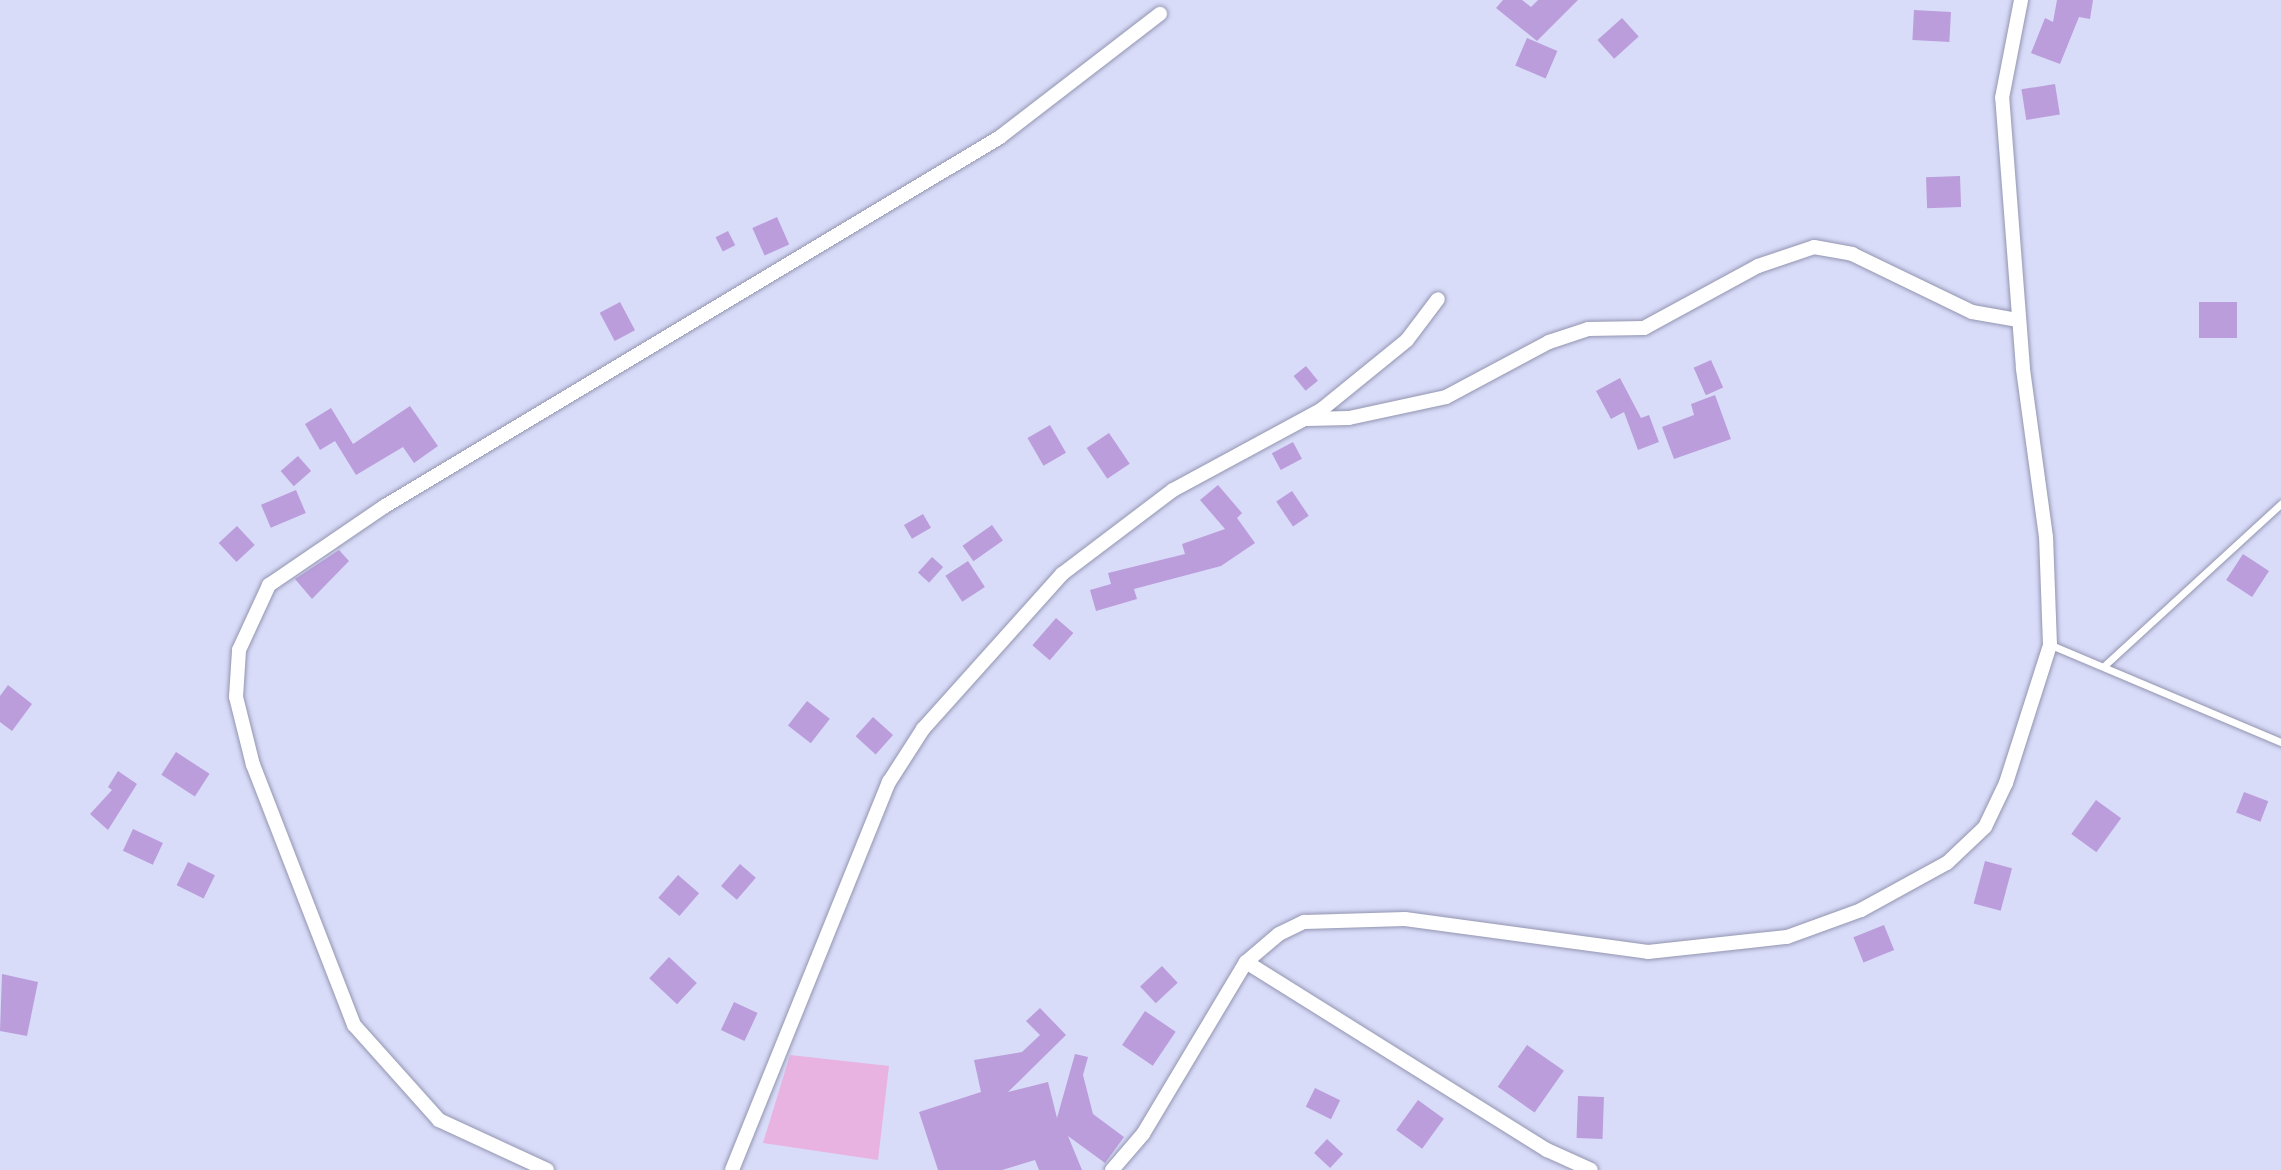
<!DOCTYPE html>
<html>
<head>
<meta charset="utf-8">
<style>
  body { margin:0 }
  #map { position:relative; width:2281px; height:1170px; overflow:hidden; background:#d9dcf9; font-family:Literata,serif }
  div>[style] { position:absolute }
  .green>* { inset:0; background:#e8b3e0 }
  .building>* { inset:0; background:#bb9ddc; transform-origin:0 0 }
  .roads { filter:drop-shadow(0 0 2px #9395b0) drop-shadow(0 0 2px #9395b0) }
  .service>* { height:7px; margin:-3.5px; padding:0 3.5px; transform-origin:3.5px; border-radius:3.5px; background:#fff }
  .minor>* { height:14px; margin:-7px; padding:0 7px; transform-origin:7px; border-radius:7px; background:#fff }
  span { translate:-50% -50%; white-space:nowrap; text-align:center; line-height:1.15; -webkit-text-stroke:8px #e8eafc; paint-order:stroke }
</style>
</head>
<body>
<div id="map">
  <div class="green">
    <div style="clip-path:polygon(790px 1055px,889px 1066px,878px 1160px,763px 1143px)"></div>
  </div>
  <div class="building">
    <div style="clip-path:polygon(1503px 0,1522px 0,1531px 7px,1538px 0,1578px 0,1537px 41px,1496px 8px)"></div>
    <div style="clip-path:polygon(2057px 0,2093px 0,2090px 19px,2079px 17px,2060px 64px,2031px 53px,2045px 18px,2053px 22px)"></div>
    <div style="left:1914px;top:10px;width:37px;height:30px;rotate:3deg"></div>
    <div style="left:1622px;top:18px;width:25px;height:33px;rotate:48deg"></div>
    <div style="left:1527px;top:38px;width:33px;height:30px;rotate:23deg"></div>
    <div style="left:2055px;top:84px;width:31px;height:34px;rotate:81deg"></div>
    <div style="left:1960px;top:176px;width:31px;height:34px;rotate:88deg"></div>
    <div style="left:777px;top:217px;width:30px;height:27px;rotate:66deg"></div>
    <div style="left:728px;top:231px;width:16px;height:14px;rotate:63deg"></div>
    <div style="left:620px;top:302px;width:32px;height:23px;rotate:62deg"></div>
    <div style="left:2199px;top:302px;width:38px;height:36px"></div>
    <div style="left:1711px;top:360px;width:30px;height:19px;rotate:66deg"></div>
    <div style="left:1306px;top:366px;width:19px;height:16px;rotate:51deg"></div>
    <div style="clip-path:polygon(1620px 378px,1641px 418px,1649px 415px,1659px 442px,1638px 450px,1624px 412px,1611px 419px,1596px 391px)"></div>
    <div style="clip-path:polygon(1715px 395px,1731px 439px,1674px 459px,1662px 427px,1694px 415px,1691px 404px)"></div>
    <div style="clip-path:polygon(410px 406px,438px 446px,414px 463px,403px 447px,356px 475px,335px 441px,320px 450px,305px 424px,331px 408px,353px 444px)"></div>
    <div style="left:1050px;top:425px;width:32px;height:26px;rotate:60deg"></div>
    <div style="left:1109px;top:433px;width:37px;height:27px;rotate:56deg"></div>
    <div style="left:1293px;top:442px;width:19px;height:24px;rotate:62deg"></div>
    <div style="left:298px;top:456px;width:20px;height:23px;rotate:49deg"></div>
    <div style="clip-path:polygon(1218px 485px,1242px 513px,1237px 518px,1255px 543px,1221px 566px,1134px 589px,1137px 599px,1096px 611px,1090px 590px,1111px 584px,1108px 573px,1185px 554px,1182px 544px,1225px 529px,1200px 500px)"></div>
    <div style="left:296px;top:490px;width:25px;height:38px;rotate:67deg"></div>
    <div style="left:1292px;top:491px;width:30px;height:19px;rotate:56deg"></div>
    <div style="left:923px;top:514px;width:16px;height:22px;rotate:60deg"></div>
    <div style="left:992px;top:525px;width:19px;height:36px;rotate:55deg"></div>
    <div style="left:237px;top:526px;width:26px;height:25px;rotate:47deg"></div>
    <div style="clip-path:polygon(339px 550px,349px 561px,312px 599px,295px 579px)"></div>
    <div style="left:2243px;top:554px;width:31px;height:31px;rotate:33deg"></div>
    <div style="left:932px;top:557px;width:15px;height:21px;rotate:42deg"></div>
    <div style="left:968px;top:561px;width:31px;height:27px;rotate:57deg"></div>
    <div style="left:1056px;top:618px;width:23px;height:36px;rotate:41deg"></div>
    <div style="clip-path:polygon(8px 685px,32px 704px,12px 731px,0 722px,0 696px)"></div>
    <div style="left:807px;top:701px;width:29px;height:31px;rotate:38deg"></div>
    <div style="left:873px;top:717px;width:27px;height:26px;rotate:42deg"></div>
    <div style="left:176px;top:752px;width:40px;height:27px;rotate:33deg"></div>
    <div style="clip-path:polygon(118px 771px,137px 784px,108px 830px,90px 814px,112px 790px,108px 787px)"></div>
    <div style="left:2244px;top:792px;width:26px;height:22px;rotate:21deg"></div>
    <div style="left:2096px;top:800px;width:31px;height:42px;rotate:36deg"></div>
    <div style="left:133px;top:829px;width:33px;height:24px;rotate:25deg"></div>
    <div style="left:1985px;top:861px;width:28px;height:44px;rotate:15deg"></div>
    <div style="left:188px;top:862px;width:30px;height:26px;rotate:26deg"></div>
    <div style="left:740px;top:864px;width:21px;height:29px;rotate:41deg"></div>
    <div style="left:678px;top:875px;width:28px;height:30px;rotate:41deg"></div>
    <div style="left:1884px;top:925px;width:27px;height:33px;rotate:68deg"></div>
    <div style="left:669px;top:957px;width:38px;height:29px;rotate:43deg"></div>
    <div style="left:1162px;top:966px;width:23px;height:30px;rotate:47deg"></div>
    <div style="clip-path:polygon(2px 974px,38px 982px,27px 1036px,0 1031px)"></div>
    <div style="left:734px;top:1002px;width:26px;height:31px;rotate:25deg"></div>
    <div style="clip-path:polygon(1040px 1008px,1066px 1035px,1008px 1092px,1048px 1082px,1057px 1118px,1075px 1054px,1088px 1057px,1083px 1075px,1093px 1114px,1124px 1137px,1105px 1163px,1068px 1136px,1082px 1170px,1039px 1170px,1035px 1160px,1002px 1170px,938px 1170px,919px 1112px,981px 1092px,974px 1060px,1022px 1052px,1040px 1035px,1026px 1021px)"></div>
    <div style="left:1145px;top:1011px;width:37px;height:41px;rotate:34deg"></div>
    <div style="left:1527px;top:1045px;width:45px;height:51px;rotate:35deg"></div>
    <div style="left:1315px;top:1088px;width:28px;height:21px;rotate:26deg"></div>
    <div style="left:1578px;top:1096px;width:26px;height:42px;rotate:2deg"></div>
    <div style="left:1418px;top:1100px;width:32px;height:37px;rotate:36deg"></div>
    <div style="left:1327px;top:1139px;width:22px;height:19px;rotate:43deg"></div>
  </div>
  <div class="roads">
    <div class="service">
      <div style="left:2051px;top:645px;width:250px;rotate:22.9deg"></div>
      <div style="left:2105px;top:665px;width:239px;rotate:-42.5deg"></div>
    </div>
    <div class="minor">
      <div style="left:1307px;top:419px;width:42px;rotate:-1.4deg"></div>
      <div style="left:1349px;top:418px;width:99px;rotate:-12.2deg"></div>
      <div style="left:1446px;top:397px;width:117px;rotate:-28.1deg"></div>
      <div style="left:1549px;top:342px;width:41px;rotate:-18.4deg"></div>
      <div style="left:1588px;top:329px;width:56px;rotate:-1deg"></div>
      <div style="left:1644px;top:328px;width:130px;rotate:-28.5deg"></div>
      <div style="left:1758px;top:266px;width:59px;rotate:-18.7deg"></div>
      <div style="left:1814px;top:247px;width:39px;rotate:10deg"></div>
      <div style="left:1852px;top:254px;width:133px;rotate:25.8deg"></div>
      <div style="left:1972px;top:312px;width:47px;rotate:9.9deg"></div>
      <div style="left:1246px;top:962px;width:355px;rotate:32deg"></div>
      <div style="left:1547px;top:1150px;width:48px;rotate:24.4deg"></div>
      <div style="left:547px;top:1170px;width:119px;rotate:-155.2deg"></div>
      <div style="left:439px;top:1120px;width:127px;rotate:-131.8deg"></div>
      <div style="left:354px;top:1025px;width:279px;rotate:-111.2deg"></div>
      <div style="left:253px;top:765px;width:70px;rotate:-104deg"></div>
      <div style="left:236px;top:697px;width:47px;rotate:-86.3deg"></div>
      <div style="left:239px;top:650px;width:72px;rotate:-65.2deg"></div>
      <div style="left:269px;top:585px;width:140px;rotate:-34.3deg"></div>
      <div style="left:385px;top:506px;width:717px;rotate:-30.96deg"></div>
      <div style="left:1000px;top:137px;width:202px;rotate:-37.6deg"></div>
      <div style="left:732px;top:1170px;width:419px;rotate:-68deg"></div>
      <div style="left:889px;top:782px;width:63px;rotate:-57.3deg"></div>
      <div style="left:923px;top:729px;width:208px;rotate:-48.1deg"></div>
      <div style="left:1062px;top:574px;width:139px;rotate:-37.1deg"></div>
      <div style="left:1173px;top:490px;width:168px;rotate:-28.4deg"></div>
      <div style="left:1321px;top:410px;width:111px;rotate:-39.1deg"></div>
      <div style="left:1407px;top:340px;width:51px;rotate:-52.9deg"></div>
      <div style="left:1112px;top:1170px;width:48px;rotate:-49.3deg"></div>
      <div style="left:1143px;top:1134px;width:200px;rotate:-59.1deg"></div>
      <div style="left:1246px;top:962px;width:43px;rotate:-40.3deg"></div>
      <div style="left:1279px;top:934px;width:28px;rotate:-26deg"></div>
      <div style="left:1304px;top:922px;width:101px;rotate:-1.7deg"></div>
      <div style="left:1405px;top:919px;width:245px;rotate:7.7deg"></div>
      <div style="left:1648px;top:952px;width:140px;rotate:-6.2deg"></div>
      <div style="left:1787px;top:937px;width:79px;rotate:-20deg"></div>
      <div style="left:1861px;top:910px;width:98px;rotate:-28.7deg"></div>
      <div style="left:1947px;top:863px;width:52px;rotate:-43.5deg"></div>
      <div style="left:1985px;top:827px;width:49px;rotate:-64.5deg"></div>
      <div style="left:2006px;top:783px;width:145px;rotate:-72.3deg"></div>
      <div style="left:2050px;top:645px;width:108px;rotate:-92.1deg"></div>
      <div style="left:2046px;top:537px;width:171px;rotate:-97.8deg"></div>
      <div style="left:2023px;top:368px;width:271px;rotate:-94.4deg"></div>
      <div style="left:2002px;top:98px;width:100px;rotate:-79deg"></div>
    </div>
  </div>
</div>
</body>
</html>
